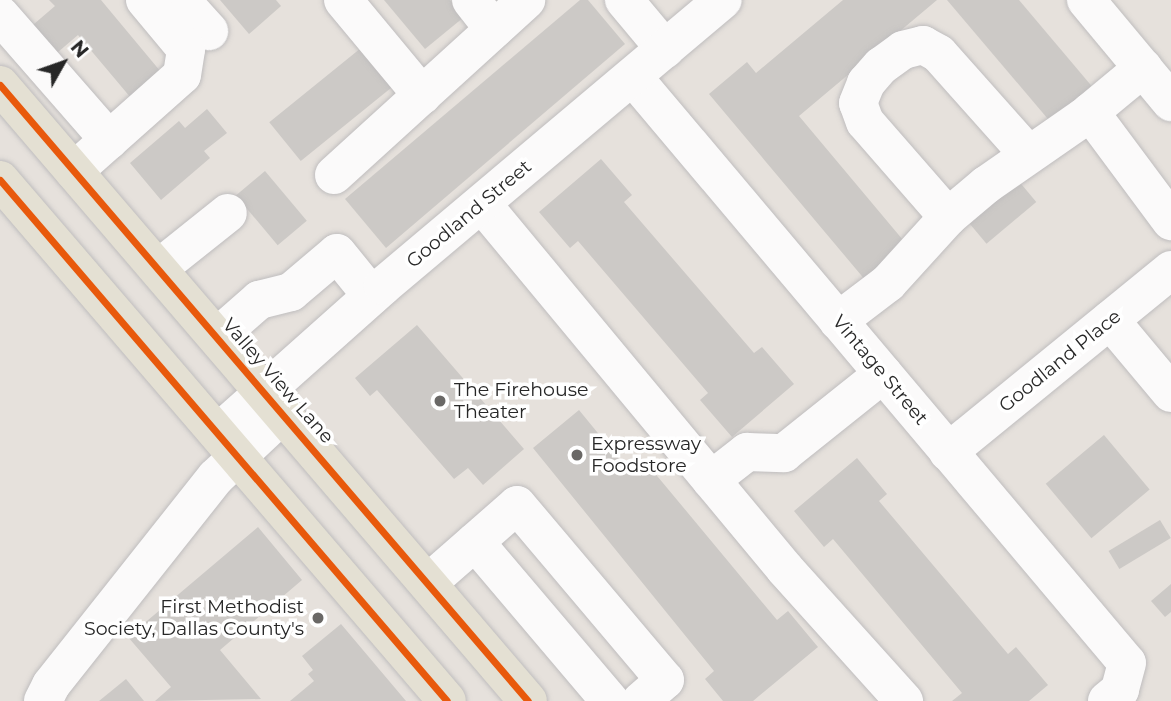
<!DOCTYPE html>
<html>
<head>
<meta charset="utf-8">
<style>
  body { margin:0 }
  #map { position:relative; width:1171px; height:701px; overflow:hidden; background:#e6e1dc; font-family:Montserrat,sans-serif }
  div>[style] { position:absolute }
  .building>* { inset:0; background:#ccc9c6; transform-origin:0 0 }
  .roads { filter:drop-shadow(0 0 2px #bfbdbe) drop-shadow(0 0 2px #bfbdbe) }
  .minor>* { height:38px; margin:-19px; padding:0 19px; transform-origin:19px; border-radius:19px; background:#fbfafa }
  .major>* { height:38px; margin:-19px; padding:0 19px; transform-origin:19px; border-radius:19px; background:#e4e0d3 }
  .cycleway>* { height:7px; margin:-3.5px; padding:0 3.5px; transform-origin:3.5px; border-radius:3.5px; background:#e8590c }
  .dots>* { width:19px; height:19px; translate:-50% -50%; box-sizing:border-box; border:4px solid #fff; border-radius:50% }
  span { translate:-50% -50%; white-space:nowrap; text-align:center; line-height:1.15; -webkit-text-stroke:7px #fff; paint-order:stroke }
  .street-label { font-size:19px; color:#272727 }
  .poi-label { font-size:19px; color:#272727 }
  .left { translate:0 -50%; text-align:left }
  .right { translate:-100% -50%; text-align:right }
  .north { position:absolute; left:28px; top:28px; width:70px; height:70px; -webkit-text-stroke:5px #fff; paint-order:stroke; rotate:50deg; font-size:19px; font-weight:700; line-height:28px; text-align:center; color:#272727 }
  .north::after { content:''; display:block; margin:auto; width:24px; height:32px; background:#272727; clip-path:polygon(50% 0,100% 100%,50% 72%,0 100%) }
</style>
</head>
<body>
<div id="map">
  <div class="building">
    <div style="clip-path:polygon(49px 0,101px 0,161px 72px,131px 98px,78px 35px,51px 58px,27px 30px,55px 6px)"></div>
    <div style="clip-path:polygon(220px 0,276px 0,281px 6px,249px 34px)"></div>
    <div style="clip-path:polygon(384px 0,450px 0,464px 17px,425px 49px)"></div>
    <div style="clip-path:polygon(580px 0,588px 0,625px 44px,386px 248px,345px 199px)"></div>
    <div style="clip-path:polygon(843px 0,937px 0,799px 116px,908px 246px,866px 281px,709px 94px,747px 62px,756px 73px)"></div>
    <div style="clip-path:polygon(947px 0,1019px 0,1095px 90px,1053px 125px)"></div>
    <div style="left:361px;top:48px;width:50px;height:118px;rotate:51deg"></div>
    <div style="clip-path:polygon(207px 109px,227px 133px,204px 151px,210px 158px,161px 200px,130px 163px,179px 121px,185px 128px)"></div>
    <div style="clip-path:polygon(601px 159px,632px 195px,624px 202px,754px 353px,762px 347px,794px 384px,732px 437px,700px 400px,708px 393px,578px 241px,570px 248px,539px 212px)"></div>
    <div style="left:265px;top:171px;width:65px;height:38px;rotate:50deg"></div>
    <div style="left:1017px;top:179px;width:30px;height:65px;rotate:50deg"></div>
    <div style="clip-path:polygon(417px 325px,524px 449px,483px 485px,468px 468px,454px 479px,377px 390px,370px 396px,355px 378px)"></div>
    <div style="clip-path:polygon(579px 410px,629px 471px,643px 459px,777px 620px,788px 611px,818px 647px,753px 701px,723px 701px,705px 679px,714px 671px,533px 448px)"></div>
    <div style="left:1104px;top:435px;width:71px;height:76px;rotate:50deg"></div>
    <div style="clip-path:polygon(857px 458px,887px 494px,879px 501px,1008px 654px,1016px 647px,1048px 685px,1029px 701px,952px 701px,962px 693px,833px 539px,824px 547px,794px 511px)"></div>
    <div style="left:1160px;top:520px;width:21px;height:60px;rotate:59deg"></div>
    <div style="clip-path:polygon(258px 527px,302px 580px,220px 650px,261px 699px,155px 701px,171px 687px,128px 637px)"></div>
    <div style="clip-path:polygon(1171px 584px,1171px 612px,1165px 617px,1151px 601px)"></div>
    <div style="clip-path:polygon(341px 624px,406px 701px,290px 701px,314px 681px,308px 674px,313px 670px,302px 656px)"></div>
    <div style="clip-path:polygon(126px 679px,144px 701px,99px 701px)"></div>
  </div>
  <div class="roads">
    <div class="minor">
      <div style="left:181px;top:0;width:42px;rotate:47.9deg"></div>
      <div style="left:343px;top:0;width:124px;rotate:50.3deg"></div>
      <div style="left:471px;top:0;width:37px;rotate:52deg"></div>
      <div style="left:624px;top:0;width:64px;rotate:50.1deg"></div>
      <div style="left:1086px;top:0;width:133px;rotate:50.2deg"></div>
      <div style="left:0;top:15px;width:166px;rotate:48.9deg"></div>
      <div style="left:633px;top:77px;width:766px;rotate:49.87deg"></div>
      <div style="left:1127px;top:663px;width:28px;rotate:105deg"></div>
      <div style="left:1120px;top:690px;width:17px;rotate:140deg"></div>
      <div style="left:1090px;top:112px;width:136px;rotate:53.4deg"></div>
      <div style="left:74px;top:171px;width:144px;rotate:-41.6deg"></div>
      <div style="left:182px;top:75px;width:26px;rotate:-81deg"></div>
      <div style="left:186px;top:49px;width:64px;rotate:-129.9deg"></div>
      <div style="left:334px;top:175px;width:260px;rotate:-42.3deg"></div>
      <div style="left:482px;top:204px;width:474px;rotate:50.3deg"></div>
      <div style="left:785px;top:569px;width:178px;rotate:48deg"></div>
      <div style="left:948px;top:217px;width:126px;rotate:-131.1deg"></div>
      <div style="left:865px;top:122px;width:20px;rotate:-110deg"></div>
      <div style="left:858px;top:103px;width:22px;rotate:-68deg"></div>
      <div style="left:866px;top:83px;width:23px;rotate:-49deg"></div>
      <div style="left:881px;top:66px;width:27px;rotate:-36deg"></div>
      <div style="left:903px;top:50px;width:21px;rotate:-14deg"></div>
      <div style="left:923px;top:45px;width:18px;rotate:29deg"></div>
      <div style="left:939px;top:54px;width:134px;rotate:48.3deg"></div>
      <div style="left:159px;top:268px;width:88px;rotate:-38.6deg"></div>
      <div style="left:1110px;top:320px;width:95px;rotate:50.1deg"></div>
      <div style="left:838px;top:321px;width:63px;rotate:-37.2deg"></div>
      <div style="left:888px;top:283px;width:89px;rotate:-47.7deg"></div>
      <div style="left:948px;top:217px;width:50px;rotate:-40.1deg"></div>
      <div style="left:986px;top:185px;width:119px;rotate:-34.8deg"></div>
      <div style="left:1084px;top:117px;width:77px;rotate:-39.7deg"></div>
      <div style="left:218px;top:336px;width:55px;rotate:-41.3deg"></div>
      <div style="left:259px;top:300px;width:33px;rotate:-14deg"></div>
      <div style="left:291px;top:292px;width:60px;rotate:-40.3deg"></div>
      <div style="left:337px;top:253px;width:55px;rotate:50.9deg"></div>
      <div style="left:218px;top:433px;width:221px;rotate:-41.7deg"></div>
      <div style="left:383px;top:286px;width:444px;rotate:-40.1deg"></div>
      <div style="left:948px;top:452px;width:288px;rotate:-39.2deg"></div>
      <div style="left:711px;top:480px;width:46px;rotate:-37.9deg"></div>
      <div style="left:747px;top:452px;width:37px;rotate:2deg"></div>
      <div style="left:784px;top:453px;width:127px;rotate:-38.6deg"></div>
      <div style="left:475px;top:542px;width:209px;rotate:49.7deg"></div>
      <div style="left:428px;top:583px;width:118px;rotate:-41.2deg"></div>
      <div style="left:517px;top:505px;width:229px;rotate:49.8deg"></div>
      <div style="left:665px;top:680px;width:32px;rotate:139deg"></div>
      <div style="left:43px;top:701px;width:18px;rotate:-63deg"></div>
      <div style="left:51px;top:685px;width:265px;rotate:-51.6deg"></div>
      <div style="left:216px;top:477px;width:93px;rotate:-43.3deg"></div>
    </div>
    <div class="major">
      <div style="left:0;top:85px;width:811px;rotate:49.4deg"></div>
      <div style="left:0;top:180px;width:686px;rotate:49.37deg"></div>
    </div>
  </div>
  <div class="cycleway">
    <div style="left:0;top:85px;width:811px;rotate:49.4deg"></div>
    <div style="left:0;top:180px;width:686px;rotate:49.37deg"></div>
  </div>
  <div class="dots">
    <div style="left:440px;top:401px;background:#6a6866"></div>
    <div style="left:577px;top:455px;background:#6a6866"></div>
    <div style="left:318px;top:618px;background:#6a6866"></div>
  </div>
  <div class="street-label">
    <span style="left:469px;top:214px;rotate:-40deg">Goodland Street</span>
    <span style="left:1060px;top:361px;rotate:-39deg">Goodland Place</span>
    <span style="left:880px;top:370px;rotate:50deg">Vintage Street</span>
    <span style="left:278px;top:381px;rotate:49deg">Valley View Lane</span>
  </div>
  <div class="poi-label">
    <span class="left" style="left:454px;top:401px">The Firehouse<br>Theater</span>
    <span class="left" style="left:591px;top:455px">Expressway<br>Foodstore</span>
    <span class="right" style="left:304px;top:618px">First Methodist<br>Society, Dallas County's</span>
  </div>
  <div class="north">N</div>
</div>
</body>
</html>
